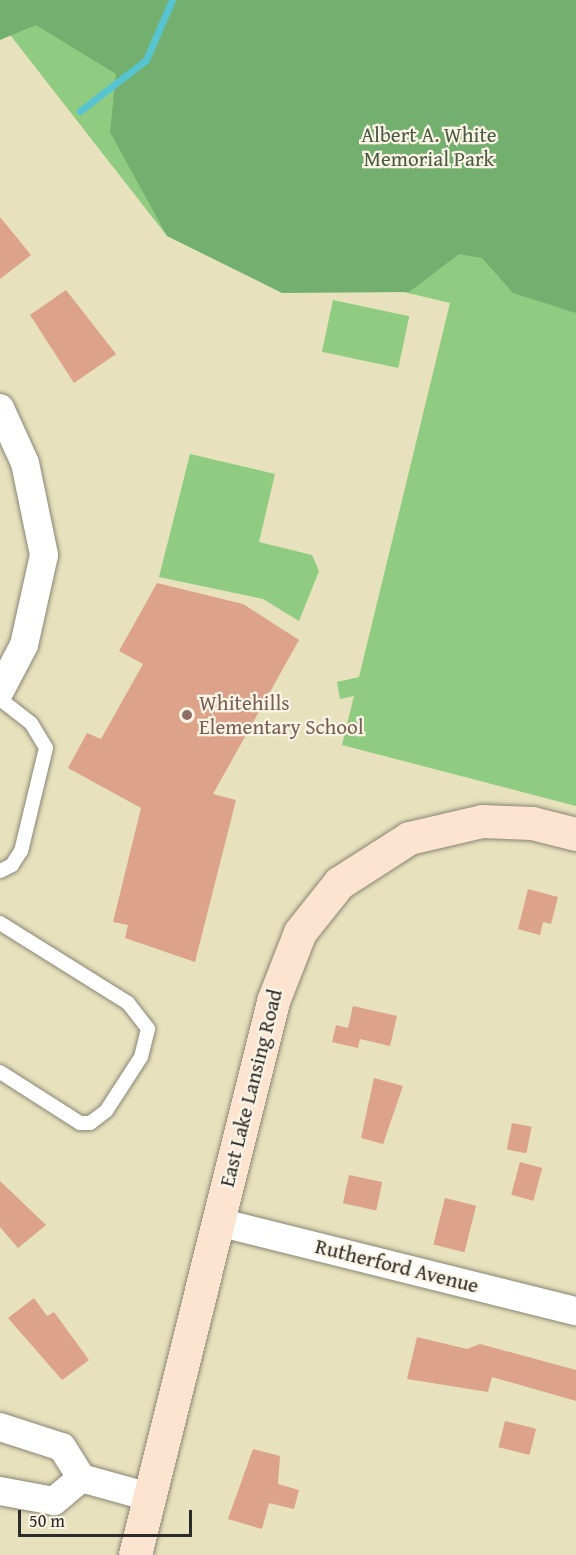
<!DOCTYPE html>
<html>
<head>
<meta charset="utf-8">
<style>
  body { margin:0 }
  #map { position:relative; width:576px; height:1555px; overflow:hidden; background:#e7e1bd; font-family:"Gentium Book Plus",serif }
  div>[style] { position:absolute }
  .green>* { inset:0; background:#8fcb80; transform-origin:0 0 }
  .forest>* { inset:0; background:#73af6e }
  .stream>* { height:7px; margin:-3.5px; padding:0 3.5px; transform-origin:3.5px; border-radius:3.5px; background:#58c4d0 }
  .building>* { inset:0; background:#dca28a; transform-origin:0 0 }
  .roads { filter:drop-shadow(0 0 2px #898674) drop-shadow(0 0 2px #898674) }
  .lane>* { height:14px; margin:-7px; padding:0 7px; transform-origin:7px; border-radius:7px; background:#fff }
  .street>* { height:28px; margin:-14px; padding:0 14px; transform-origin:14px; border-radius:14px; background:#fff }
  .secondary>* { height:33px; margin:-16.5px; padding:0 16.5px; transform-origin:16.5px; border-radius:16.5px; background:#fde4d1 }
  .dots>* { width:16px; height:16px; translate:-50% -50%; box-sizing:border-box; border:3px solid #fcf5e5; border-radius:50% }
  span { translate:-50% -50%; white-space:nowrap; text-align:center; line-height:1.15; -webkit-text-stroke:4.5px #fcf5e5; paint-order:stroke }
  .park-label { font-size:21px; color:#495b44 }
  .education-label { font-size:21px; color:#785e54 }
  .left { translate:0 -50%; text-align:left }
  .street-label { font-size:21px; color:#2b2b2b }
  .scale { position:absolute; left:18px; top:1510px; width:174px; height:27px; box-sizing:border-box; border:3px solid #2b2b2b; border-top:0; padding-left:8px; font-size:18px; line-height:21px; white-space:nowrap; color:#2b2b2b; -webkit-text-stroke:4px #fcf5e5; paint-order:stroke }
</style>
</head>
<body>
<div id="map">
  <div class="green">
    <div style="clip-path:polygon(0 0,576px 0,576px 806px,342px 745px,354px 696px,340px 699px,337px 682px,359px 677px,450px 303px,167px 236px,0 22px)"></div>
    <div style="left:333px;top:300px;width:78px;height:53px;rotate:12deg"></div>
    <div style="clip-path:polygon(190px 454px,275px 474px,259px 542px,312px 555px,319px 571px,299px 621px,263px 599px,159px 577px)"></div>
  </div>
  <div class="forest">
    <div style="clip-path:polygon(0 0,576px 0,576px 313px,513px 293px,482px 258px,459px 254px,409px 292px,282px 293px,167px 236px,110px 132px,116px 74px,36px 25px,0 40px)"></div>
  </div>
  <div class="stream">
    <div style="left:80px;top:111px;width:83px;rotate:-37.7deg"></div>
    <div style="left:146px;top:60px;width:65px;rotate:-66.6deg"></div>
  </div>
  <div class="building">
    <div style="clip-path:polygon(0 217px,31px 255px,0 279px)"></div>
    <div style="clip-path:polygon(66px 290px,116px 354px,74px 383px,30px 315px)"></div>
    <div style="clip-path:polygon(157px 583px,243px 604px,299px 640px,213px 794px,236px 800px,195px 962px,125px 938px,128px 925px,113px 922px,141px 808px,68px 768px,87px 733px,101px 739px,143px 664px,119px 651px)"></div>
    <div style="clip-path:polygon(528px 889px,558px 897px,551px 924px,543px 922px,540px 935px,518px 929px)"></div>
    <div style="clip-path:polygon(353px 1006px,397px 1016px,390px 1046px,360px 1039px,358px 1048px,332px 1042px,336px 1025px,348px 1028px)"></div>
    <div style="clip-path:polygon(374px 1078px,403px 1086px,383px 1144px,361px 1138px)"></div>
    <div style="left:512px;top:1123px;width:20px;height:27px;rotate:11deg"></div>
    <div style="left:520px;top:1162px;width:23px;height:34px;rotate:15deg"></div>
    <div style="left:349px;top:1175px;width:34px;height:29px;rotate:12deg"></div>
    <div style="clip-path:polygon(0 1181px,46px 1225px,18px 1248px,0 1227px)"></div>
    <div style="left:445px;top:1198px;width:32px;height:48px;rotate:14deg"></div>
    <div style="clip-path:polygon(34px 1298px,47px 1316px,54px 1312px,89px 1360px,62px 1380px,8px 1318px)"></div>
    <div style="clip-path:polygon(417px 1337px,467px 1349px,480px 1344px,576px 1370px,576px 1401px,492px 1377px,488px 1392px,407px 1379px)"></div>
    <div style="left:505px;top:1421px;width:32px;height:27px;rotate:14deg"></div>
    <div style="clip-path:polygon(253px 1449px,280px 1456px,278px 1484px,299px 1490px,294px 1509px,269px 1503px,262px 1529px,228px 1519px)"></div>
  </div>
  <div class="roads">
    <div class="lane">
      <div style="left:0;top:699px;width:39px;rotate:38deg"></div>
      <div style="left:31px;top:723px;width:29px;rotate:59deg"></div>
      <div style="left:46px;top:748px;width:106px;rotate:103.6deg"></div>
      <div style="left:21px;top:851px;width:17px;rotate:123deg"></div>
      <div style="left:12px;top:865px;width:13px;rotate:153deg"></div>
      <div style="left:0;top:923px;width:151px;rotate:32deg"></div>
      <div style="left:128px;top:1003px;width:33px;rotate:52deg"></div>
      <div style="left:148px;top:1029px;width:29px;rotate:104deg"></div>
      <div style="left:141px;top:1057px;width:64px;rotate:122.9deg"></div>
      <div style="left:106px;top:1111px;width:20px;rotate:143deg"></div>
      <div style="left:90px;top:1123px;width:10px;rotate:180deg"></div>
      <div style="left:80px;top:1123px;width:95px;rotate:-147.5deg"></div>
    </div>
    <div class="street">
      <div style="left:0;top:408px;width:60px;rotate:65.6deg"></div>
      <div style="left:25px;top:463px;width:94px;rotate:78.3deg"></div>
      <div style="left:44px;top:555px;width:92px;rotate:102.5deg"></div>
      <div style="left:24px;top:645px;width:52px;rotate:117.6deg"></div>
      <div style="left:218px;top:1222px;width:369px;rotate:14deg"></div>
      <div style="left:0;top:1427px;width:65px;rotate:17.9deg"></div>
      <div style="left:62px;top:1447px;width:36px;rotate:58deg"></div>
      <div style="left:81px;top:1478px;width:71px;rotate:15.6deg"></div>
      <div style="left:0;top:1491px;width:55px;rotate:10.5deg"></div>
      <div style="left:54px;top:1501px;width:35px;rotate:-40deg"></div>
    </div>
    <div class="secondary">
      <div style="left:135px;top:1555px;width:571px;rotate:-76.01deg"></div>
      <div style="left:273px;top:1001px;width:74px;rotate:-68.6deg"></div>
      <div style="left:300px;top:932px;width:63px;rotate:-51.5deg"></div>
      <div style="left:339px;top:883px;width:83px;rotate:-32.7deg"></div>
      <div style="left:409px;top:838px;width:75px;rotate:-13.1deg"></div>
      <div style="left:482px;top:821px;width:50px;rotate:2.3deg"></div>
      <div style="left:532px;top:823px;width:45px;rotate:14deg"></div>
    </div>
  </div>
  <div class="dots">
    <div style="left:187px;top:715px;background:#8d6e63"></div>
  </div>
  <div class="park-label">
    <span style="left:429px;top:147px">Albert A. White<br>Memorial Park</span>
  </div>
  <div class="education-label">
    <span class="left" style="left:199px;top:715px">Whitehills<br>Elementary School</span>
  </div>
  <div class="street-label">
    <span style="left:251px;top:1088px;rotate:-76deg">East Lake Lansing Road</span>
    <span style="left:397px;top:1266px;rotate:14deg">Rutherford Avenue</span>
  </div>
  <div class="scale">50 m</div>
</div>
</body>
</html>
